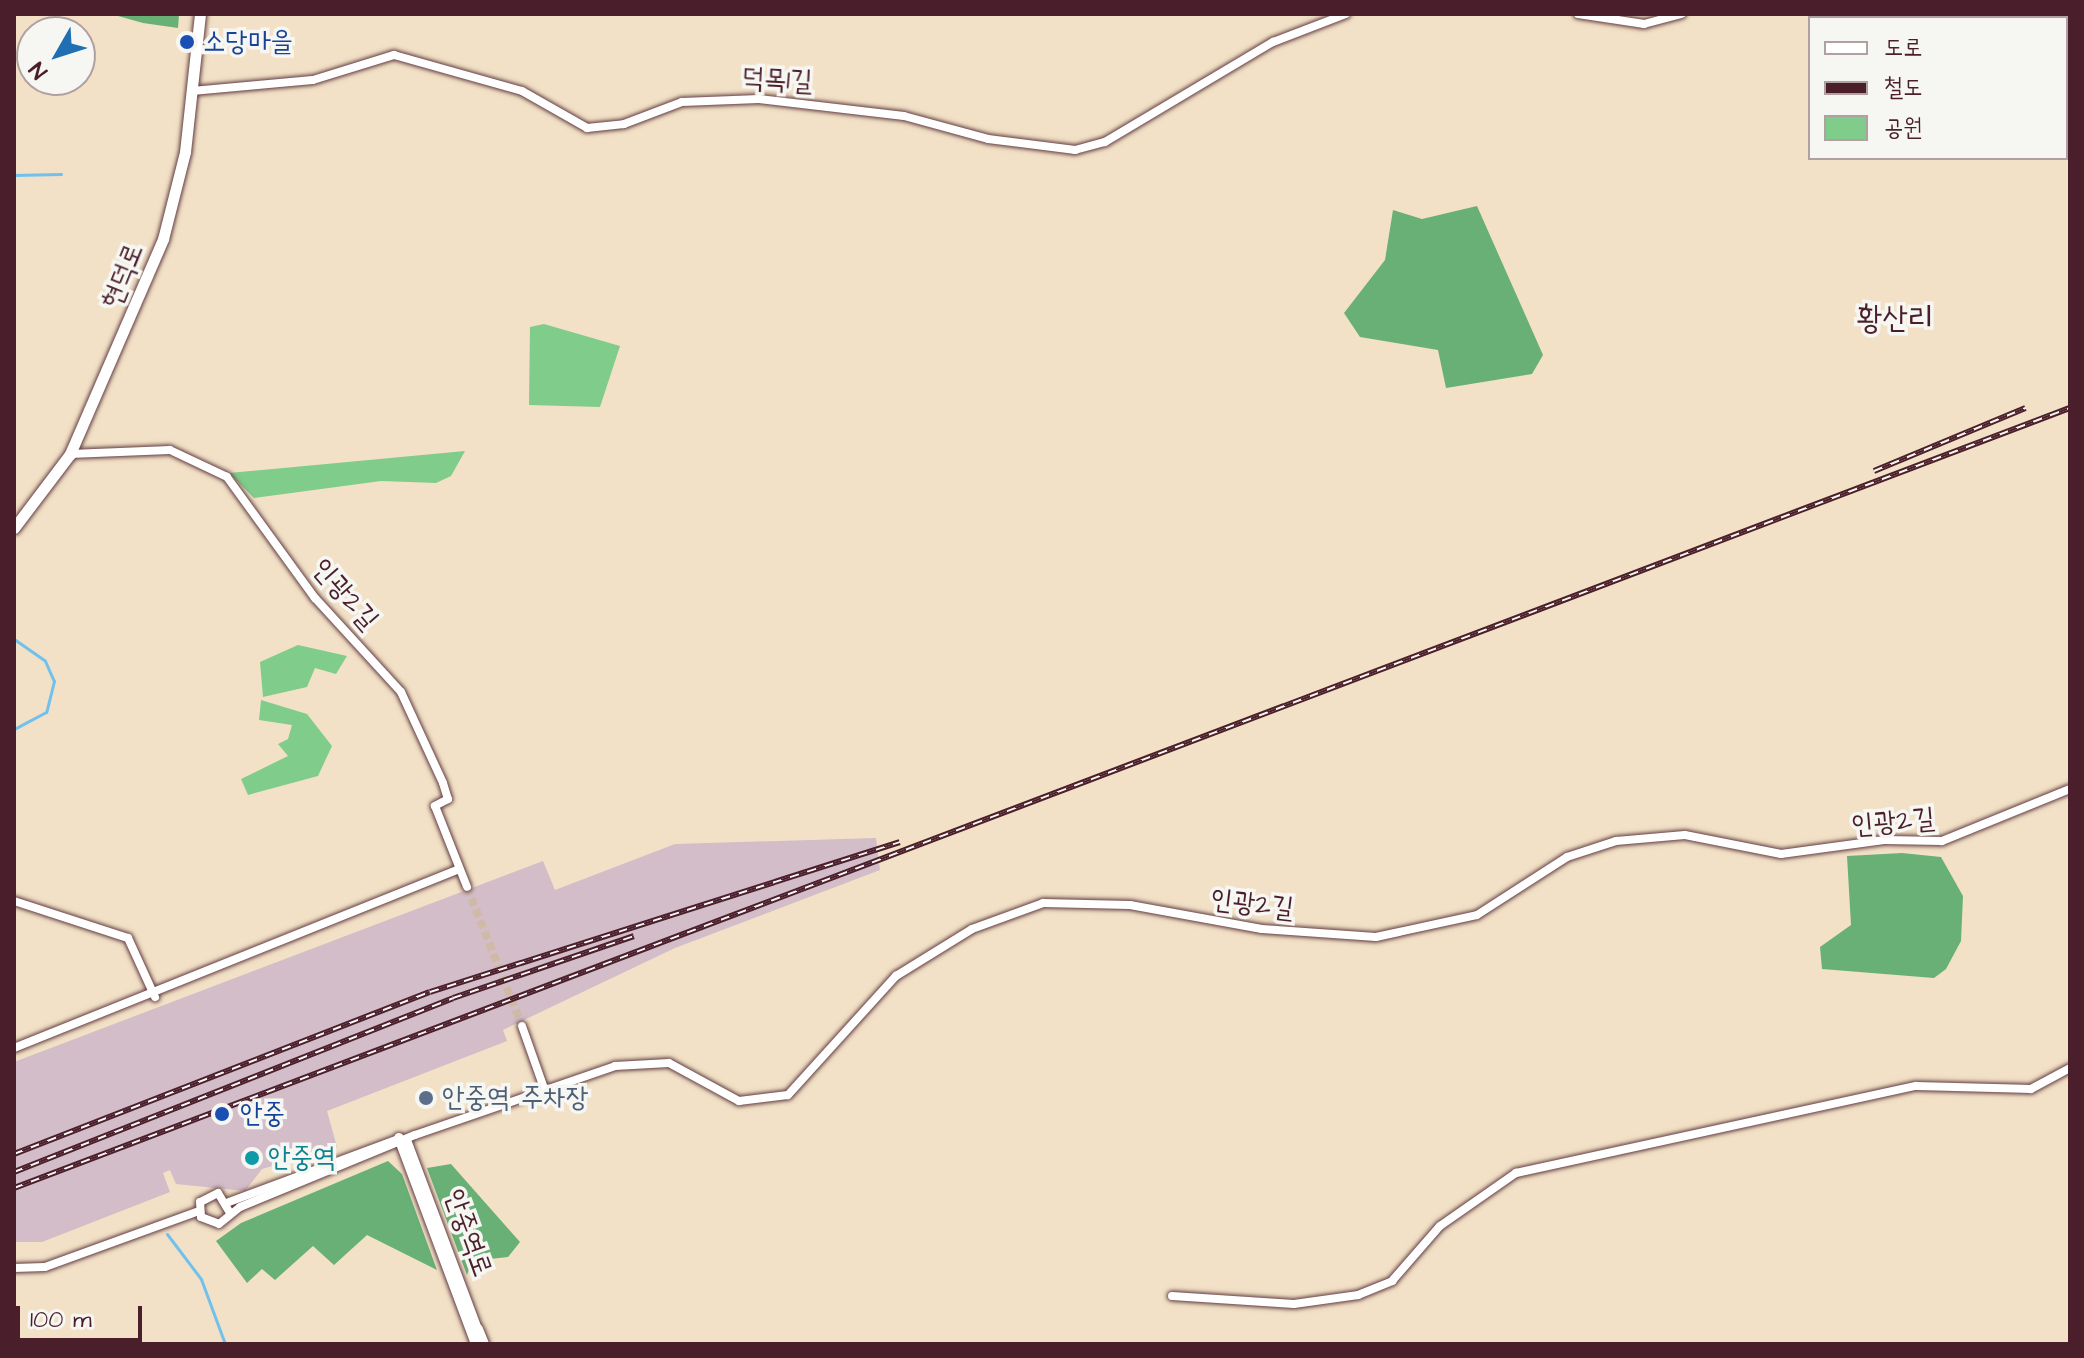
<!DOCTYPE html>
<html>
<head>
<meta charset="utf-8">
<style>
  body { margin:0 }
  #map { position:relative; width:2084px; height:1358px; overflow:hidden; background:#f2e1c6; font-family:"Architects Daughter","Poor Story",sans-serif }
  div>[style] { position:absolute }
  .industrial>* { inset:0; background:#d2bdc8 }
  .green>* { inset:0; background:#80cc8a }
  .forest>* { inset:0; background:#68b076 }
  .stream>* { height:3px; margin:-1.5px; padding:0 1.5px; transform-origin:1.5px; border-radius:1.5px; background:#72c1ed }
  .minor-tunnel>* { height:8px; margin-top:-4px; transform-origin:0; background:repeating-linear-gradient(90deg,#d0baa7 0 8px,transparent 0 12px) }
  .roads { filter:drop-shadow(0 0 2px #633c42) drop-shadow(0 0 2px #633c42) }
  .minor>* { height:8px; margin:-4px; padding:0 4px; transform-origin:4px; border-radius:4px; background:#fff }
  .tertiary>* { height:10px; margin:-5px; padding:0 5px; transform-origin:5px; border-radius:5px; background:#fff }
  .secondary>* { height:11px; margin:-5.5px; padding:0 5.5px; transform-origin:5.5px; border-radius:5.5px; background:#fff }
  .rail>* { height:6px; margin-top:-3px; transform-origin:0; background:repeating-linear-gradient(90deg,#f6f6f2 0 9px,#4a1f2b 0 18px); box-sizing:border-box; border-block:2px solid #4a1f2b }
  .dots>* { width:22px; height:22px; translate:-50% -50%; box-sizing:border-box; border:4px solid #f6f6f2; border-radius:50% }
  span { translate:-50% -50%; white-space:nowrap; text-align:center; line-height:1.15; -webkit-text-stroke:7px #f6f6f2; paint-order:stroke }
  .transit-label { font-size:28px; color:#164399 }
  .left { translate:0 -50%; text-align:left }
  .street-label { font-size:28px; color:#4a1f2b }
  .service-label { font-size:28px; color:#4e5e75 }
  .culture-label { font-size:28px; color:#0d838f }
  .quarter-label { font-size:32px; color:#4a1f2b }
  .frame { position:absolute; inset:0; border:16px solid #4a1f2b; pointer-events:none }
  .legend { position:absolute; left:1808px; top:16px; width:260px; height:144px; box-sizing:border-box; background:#f6f6f2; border:2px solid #b1a0a2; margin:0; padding:10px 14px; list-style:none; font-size:24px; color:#4a1f2b }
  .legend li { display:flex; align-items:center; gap:16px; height:40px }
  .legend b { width:40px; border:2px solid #b1a0a2 }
  .north { position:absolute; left:16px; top:16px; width:80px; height:80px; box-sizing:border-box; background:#f6f6f2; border:2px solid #b1a0a2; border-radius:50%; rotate:231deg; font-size:22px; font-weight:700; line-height:32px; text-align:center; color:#4a1f2b }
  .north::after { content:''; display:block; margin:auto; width:28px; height:36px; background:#1f6fb2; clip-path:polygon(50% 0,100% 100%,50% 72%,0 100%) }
  .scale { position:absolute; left:16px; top:1306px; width:126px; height:36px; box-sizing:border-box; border:4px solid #4a1f2b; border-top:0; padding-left:10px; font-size:24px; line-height:28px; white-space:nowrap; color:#4a1f2b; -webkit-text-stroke:6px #f6f6f2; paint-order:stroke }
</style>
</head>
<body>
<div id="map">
  <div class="industrial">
    <div style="clip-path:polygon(876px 838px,880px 870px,675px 948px,503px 1030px,507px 1041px,327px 1111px,337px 1147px,262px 1169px,245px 1191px,176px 1184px,170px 1170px,163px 1173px,170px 1192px,42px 1242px,14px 1242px,14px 1062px,543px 861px,555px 890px,675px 844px)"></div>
  </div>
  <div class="green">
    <div style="clip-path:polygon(544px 324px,620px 346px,600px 407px,529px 405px,530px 327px)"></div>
    <div style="clip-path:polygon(465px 451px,451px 476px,436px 483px,381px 481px,254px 498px,229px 473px)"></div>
    <div style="clip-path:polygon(298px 645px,347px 656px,336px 674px,315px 668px,307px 687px,263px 697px,260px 662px)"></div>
    <div style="clip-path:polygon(261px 700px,307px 714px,332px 746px,318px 776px,248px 795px,241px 779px,288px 756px,278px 744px,288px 739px,292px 725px,259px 720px)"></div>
  </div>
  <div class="forest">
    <div style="clip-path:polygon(111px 14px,179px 14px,178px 28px,143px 23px)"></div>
    <div style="clip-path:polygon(1477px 206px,1543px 355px,1532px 374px,1446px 388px,1438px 350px,1360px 337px,1344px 313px,1385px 260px,1393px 210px,1422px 219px)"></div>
    <div style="clip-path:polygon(1902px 853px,1941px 857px,1963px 896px,1961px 941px,1946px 969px,1934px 978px,1822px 969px,1820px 947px,1851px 925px,1847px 856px)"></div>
    <div style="clip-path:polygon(388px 1161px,402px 1174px,437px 1270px,367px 1235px,334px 1265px,313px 1246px,275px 1280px,262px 1269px,247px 1283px,216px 1241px,241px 1223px)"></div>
    <div style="clip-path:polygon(451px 1164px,520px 1242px,508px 1257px,472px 1261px,467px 1275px,427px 1168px)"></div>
  </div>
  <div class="stream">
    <div style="left:14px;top:175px;width:47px;rotate:-1.2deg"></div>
    <div style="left:14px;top:639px;width:38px;rotate:35deg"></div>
    <div style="left:45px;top:661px;width:22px;rotate:66deg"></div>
    <div style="left:54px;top:681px;width:32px;rotate:104deg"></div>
    <div style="left:46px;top:712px;width:36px;rotate:152deg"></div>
    <div style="left:167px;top:1234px;width:56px;rotate:52.9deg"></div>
    <div style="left:201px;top:1279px;width:69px;rotate:69.7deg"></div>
  </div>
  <div class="minor-tunnel">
    <div style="left:467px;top:887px;width:149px;rotate:68.4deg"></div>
  </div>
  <div class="roads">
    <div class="minor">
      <div style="left:1578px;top:14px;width:67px;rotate:8.6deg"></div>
      <div style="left:1644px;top:24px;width:39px;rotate:-15deg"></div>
      <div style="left:192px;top:91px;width:121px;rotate:-5.2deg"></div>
      <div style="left:313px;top:80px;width:85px;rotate:-17.2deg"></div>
      <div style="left:394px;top:55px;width:133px;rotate:15.7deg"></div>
      <div style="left:522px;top:91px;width:75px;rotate:29.6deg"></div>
      <div style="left:587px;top:128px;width:37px;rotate:-6deg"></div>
      <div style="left:624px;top:124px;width:62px;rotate:-20.8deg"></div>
      <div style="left:682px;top:102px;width:77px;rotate:-2.2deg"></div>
      <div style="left:759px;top:99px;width:146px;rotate:6.7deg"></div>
      <div style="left:904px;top:116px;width:87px;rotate:15.3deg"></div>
      <div style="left:988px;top:139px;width:88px;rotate:7.2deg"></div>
      <div style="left:1075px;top:150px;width:31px;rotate:-15deg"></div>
      <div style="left:1105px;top:142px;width:196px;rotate:-30.8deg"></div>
      <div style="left:1273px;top:42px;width:78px;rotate:-21deg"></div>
      <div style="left:70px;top:454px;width:100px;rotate:-2.3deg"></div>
      <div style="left:170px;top:450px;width:63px;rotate:25.3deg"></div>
      <div style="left:227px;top:477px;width:150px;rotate:54deg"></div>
      <div style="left:315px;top:598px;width:127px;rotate:47.5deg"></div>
      <div style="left:401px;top:692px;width:100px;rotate:65.2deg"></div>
      <div style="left:443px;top:783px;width:17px;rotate:73deg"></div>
      <div style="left:448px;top:799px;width:15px;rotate:152deg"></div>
      <div style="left:435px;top:806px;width:87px;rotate:68.4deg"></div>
      <div style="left:14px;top:901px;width:120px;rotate:18deg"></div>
      <div style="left:128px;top:938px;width:65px;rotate:65.4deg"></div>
      <div style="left:522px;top:1026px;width:66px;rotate:70.5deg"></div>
      <div style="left:14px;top:1048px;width:480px;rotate:-21.9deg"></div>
      <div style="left:407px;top:1140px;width:202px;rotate:69.4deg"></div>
      <div style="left:229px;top:1202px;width:180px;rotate:-20.4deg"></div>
      <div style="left:230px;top:1213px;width:23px;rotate:-121deg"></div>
      <div style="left:218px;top:1193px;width:20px;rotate:153deg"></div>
      <div style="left:200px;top:1202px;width:15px;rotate:86deg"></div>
      <div style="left:201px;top:1217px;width:19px;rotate:21deg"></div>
      <div style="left:219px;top:1224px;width:27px;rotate:-39deg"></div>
      <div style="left:240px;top:1207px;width:189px;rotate:-22.4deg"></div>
      <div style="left:415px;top:1135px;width:212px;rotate:-19deg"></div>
      <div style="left:615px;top:1066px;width:54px;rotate:-3.2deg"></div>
      <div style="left:669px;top:1063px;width:80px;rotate:28.5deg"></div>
      <div style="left:739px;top:1101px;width:49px;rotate:-7deg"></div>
      <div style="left:788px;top:1095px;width:161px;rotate:-47.8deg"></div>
      <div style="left:896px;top:976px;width:89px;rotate:-31.7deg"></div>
      <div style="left:972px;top:929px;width:76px;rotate:-20.1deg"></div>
      <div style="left:1043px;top:903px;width:87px;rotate:1.3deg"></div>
      <div style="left:1130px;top:905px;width:134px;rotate:10.3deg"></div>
      <div style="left:1262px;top:929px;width:114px;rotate:4deg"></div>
      <div style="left:1376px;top:937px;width:103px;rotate:-12.3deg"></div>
      <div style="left:1477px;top:915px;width:107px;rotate:-32.8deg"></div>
      <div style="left:1567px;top:857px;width:52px;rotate:-18.1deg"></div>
      <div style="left:1616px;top:841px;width:69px;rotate:-5deg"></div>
      <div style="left:1685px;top:835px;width:98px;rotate:11.2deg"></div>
      <div style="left:1781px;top:854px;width:104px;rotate:-7.7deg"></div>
      <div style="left:1884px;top:840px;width:58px;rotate:1deg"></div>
      <div style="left:1942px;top:841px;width:138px;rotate:-22.1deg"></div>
      <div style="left:14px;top:1268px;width:31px;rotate:-2deg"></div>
      <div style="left:45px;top:1267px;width:164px;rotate:-20deg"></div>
      <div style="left:1172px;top:1296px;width:122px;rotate:3.8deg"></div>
      <div style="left:1294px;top:1304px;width:65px;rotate:-8deg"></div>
      <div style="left:1358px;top:1295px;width:37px;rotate:-22deg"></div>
      <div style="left:1392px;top:1281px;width:73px;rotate:-48.9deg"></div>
      <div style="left:1440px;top:1226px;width:93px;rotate:-34.9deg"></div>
      <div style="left:1516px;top:1173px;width:409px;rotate:-12.3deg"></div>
      <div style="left:1916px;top:1086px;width:115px;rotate:1.5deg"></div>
      <div style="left:2031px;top:1089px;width:44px;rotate:-28.3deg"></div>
    </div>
    <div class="tertiary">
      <div style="left:399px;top:1138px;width:220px;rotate:69.5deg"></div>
      <div style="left:478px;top:1329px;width:16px;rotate:68deg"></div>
    </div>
    <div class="secondary">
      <div style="left:14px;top:528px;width:93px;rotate:-52.9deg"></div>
      <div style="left:70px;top:454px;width:234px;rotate:-66.6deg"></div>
      <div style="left:163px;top:239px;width:90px;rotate:-75.8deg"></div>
      <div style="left:185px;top:152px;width:139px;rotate:-83.8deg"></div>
    </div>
  </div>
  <div class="rail">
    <div style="left:1874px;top:471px;width:164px;rotate:-22.6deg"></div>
    <div style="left:14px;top:1154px;width:446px;rotate:-21.3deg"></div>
    <div style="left:430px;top:992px;width:493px;rotate:-17.7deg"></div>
    <div style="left:14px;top:1172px;width:472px;rotate:-21.6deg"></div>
    <div style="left:453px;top:998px;width:191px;rotate:-18.9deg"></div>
    <div style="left:14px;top:1188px;width:2199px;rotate:-20.78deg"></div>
  </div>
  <div class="dots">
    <div style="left:187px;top:42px;background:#1a4fb4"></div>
    <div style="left:426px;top:1098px;background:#5c6f8a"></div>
    <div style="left:222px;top:1114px;background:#1a4fb4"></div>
    <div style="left:252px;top:1158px;background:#0f9aa8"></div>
  </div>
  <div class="transit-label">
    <span class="left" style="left:203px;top:42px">소당마을</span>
    <span class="left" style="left:240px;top:1114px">안중</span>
  </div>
  <div class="street-label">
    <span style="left:777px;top:80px;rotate:3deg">덕목1길</span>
    <span style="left:123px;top:276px;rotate:-68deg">현덕로</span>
    <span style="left:345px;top:594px;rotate:49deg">인광2길</span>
    <span style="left:1893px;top:822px;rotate:-5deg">인광2길</span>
    <span style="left:1252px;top:904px;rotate:7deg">인광2길</span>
    <span style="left:468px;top:1233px;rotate:70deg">안중역로</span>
  </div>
  <div class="service-label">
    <span class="left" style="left:442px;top:1098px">안중역 주차장</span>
  </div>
  <div class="culture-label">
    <span class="left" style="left:268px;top:1158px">안중역</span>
  </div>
  <div class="quarter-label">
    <span style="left:1895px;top:319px">황산리</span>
  </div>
  <div class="frame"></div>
  <ul class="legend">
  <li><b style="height:10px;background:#fff"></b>도로</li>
  <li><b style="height:10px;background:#4a1f2b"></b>철도</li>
  <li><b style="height:22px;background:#80cc8a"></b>공원</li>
  </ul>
  <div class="north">N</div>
  <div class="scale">100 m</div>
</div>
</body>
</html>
